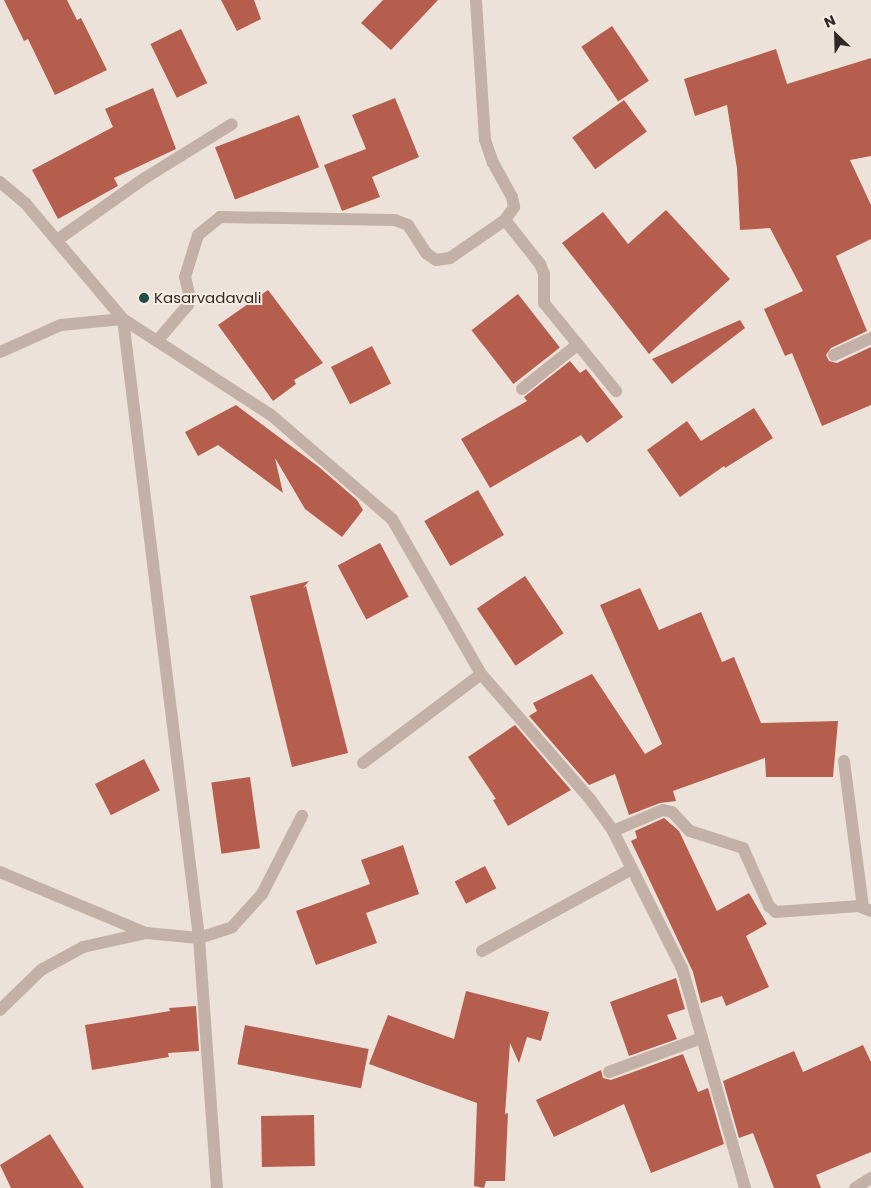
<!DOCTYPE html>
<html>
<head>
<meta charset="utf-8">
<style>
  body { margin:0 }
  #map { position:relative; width:871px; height:1188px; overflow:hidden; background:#ede2d9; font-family:Poppins,sans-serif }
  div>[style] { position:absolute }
  .building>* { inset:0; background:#b65e4e; transform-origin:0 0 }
  .service>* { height:12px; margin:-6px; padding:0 6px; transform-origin:6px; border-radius:6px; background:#c3b1a7 }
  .minor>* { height:12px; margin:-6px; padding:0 6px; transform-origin:6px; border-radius:6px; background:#c3b1a7 }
  .dots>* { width:14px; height:14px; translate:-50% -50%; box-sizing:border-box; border:2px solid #f6ece4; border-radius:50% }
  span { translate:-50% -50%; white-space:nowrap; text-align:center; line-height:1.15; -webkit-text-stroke:4px #f6ece4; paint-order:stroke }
  .poi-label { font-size:15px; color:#312926 }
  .left { translate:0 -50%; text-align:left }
  .north { position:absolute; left:811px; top:10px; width:50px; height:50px; -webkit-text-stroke:4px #f6ece4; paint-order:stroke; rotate:336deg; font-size:14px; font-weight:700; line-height:20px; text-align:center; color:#312926 }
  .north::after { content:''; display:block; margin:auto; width:18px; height:22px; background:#312926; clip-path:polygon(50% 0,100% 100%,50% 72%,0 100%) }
</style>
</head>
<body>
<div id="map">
  <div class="building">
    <div style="clip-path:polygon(4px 0,67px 0,77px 20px,81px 18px,107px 70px,55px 95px,28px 39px,24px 41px)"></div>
    <div style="clip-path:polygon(221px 0,254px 0,261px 19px,237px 31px)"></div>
    <div style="clip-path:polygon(383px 0,438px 0,391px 50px,361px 23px)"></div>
    <div style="left:612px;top:26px;width:66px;height:37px;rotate:56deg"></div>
    <div style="left:181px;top:29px;width:60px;height:34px;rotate:64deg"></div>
    <div style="clip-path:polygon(776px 49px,787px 84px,871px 58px,871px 156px,850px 160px,871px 205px,871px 239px,836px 256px,867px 331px,831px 348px,826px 355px,829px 361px,837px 363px,871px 347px,871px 405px,822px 426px,792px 353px,785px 356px,764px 309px,803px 291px,770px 228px,740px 230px,737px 169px,727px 105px,695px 116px,684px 79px)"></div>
    <div style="clip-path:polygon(153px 88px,176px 149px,114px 178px,118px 186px,58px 219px,32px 170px,113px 127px,105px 109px)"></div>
    <div style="clip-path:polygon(395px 98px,419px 157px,372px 177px,380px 197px,342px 211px,324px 165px,366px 149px,352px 115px)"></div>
    <div style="left:624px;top:100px;width:39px;height:64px;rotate:54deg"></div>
    <div style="left:299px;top:115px;width:56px;height:90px;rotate:69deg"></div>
    <div style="clip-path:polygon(666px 210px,730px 279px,649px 354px,562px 243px,603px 212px,628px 244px)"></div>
    <div style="clip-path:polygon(268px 290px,323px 363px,294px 380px,296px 384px,273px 401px,218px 325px)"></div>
    <div style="left:518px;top:294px;width:68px;height:59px;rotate:52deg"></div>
    <div style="clip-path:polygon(740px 320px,745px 328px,672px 384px,652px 359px)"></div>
    <div style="left:372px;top:346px;width:42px;height:46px;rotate:63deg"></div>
    <div style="clip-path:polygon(570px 361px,580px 373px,586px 369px,623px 417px,587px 443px,581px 435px,490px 488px,461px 439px,527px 401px,524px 397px)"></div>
    <div style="clip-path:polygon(236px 405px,319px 467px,357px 500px,363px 510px,342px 537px,305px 509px,275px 458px,283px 493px,218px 445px,198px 456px,185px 432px)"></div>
    <div style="clip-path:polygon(754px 408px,773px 438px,725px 468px,724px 466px,680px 497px,647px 450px,687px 421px,701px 441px)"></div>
    <div style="left:478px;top:490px;width:52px;height:62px;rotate:60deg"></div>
    <div style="left:380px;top:543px;width:61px;height:48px;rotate:62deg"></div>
    <div style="left:525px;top:576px;width:69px;height:58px;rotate:56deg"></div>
    <div style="clip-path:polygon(309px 581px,303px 588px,306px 586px,348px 753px,292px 767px,250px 596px)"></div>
    <div style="clip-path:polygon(640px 588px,659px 630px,701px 612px,722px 662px,734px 657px,761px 723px,838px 721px,833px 777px,766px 777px,765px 758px,673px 791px,676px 801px,660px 803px,629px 815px,615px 774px,589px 785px,529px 716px,537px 711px,533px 703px,592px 674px,645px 754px,662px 744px,600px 605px)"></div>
    <div style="clip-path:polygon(515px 725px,571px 790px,508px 826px,493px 800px,496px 799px,468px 757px)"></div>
    <div style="left:144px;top:759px;width:35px;height:55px;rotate:63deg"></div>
    <div style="left:250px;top:777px;width:72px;height:39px;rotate:82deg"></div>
    <div style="clip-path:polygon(664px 818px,679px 831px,717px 911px,749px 893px,767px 924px,746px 936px,769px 987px,726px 1006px,722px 996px,701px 1003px,693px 972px,631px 841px,637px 838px,635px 831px)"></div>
    <div style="clip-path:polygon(403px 845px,419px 894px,366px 913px,377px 943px,316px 965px,296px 911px,370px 884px,361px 860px)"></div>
    <div style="left:485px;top:866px;width:25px;height:34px;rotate:63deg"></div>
    <div style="clip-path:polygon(676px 978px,685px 1009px,667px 1015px,677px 1039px,629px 1056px,610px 1002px)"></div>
    <div style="clip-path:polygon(466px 991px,549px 1012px,541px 1041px,527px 1037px,519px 1063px,510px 1043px,505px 1114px,508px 1113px,505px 1181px,486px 1181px,484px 1188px,474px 1186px,477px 1103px,369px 1064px,388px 1015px,454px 1039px)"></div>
    <div style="clip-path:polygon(196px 1006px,199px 1051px,168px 1053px,169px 1057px,92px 1070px,85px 1025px,170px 1011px,169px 1008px)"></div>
    <div style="left:245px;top:1025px;width:126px;height:40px;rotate:11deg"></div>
    <div style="clip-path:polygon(863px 1045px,871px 1062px,871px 1152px,816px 1175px,821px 1188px,774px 1188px,753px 1133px,739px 1138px,723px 1081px,794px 1051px,803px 1072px)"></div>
    <div style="clip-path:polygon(683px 1054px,698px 1092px,708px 1088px,724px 1144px,651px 1173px,624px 1104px,554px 1137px,536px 1100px,601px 1070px,603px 1078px,611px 1080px)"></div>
    <div style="left:314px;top:1115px;width:51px;height:53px;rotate:89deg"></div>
    <div style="clip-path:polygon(50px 1134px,84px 1188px,11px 1188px,0 1165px)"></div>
  </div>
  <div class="service">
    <div style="left:0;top:352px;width:67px;rotate:-23.9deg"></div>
    <div style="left:61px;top:325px;width:62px;rotate:-5.5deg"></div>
  </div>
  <div class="minor">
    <div style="left:0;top:182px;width:34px;rotate:40deg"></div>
    <div style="left:26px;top:204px;width:150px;rotate:49.9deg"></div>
    <div style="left:123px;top:319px;width:176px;rotate:33deg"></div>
    <div style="left:271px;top:415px;width:160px;rotate:40.7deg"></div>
    <div style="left:392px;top:519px;width:179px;rotate:60.1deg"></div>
    <div style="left:481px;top:674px;width:166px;rotate:48.9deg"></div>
    <div style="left:590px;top:799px;width:39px;rotate:54deg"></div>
    <div style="left:613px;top:831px;width:153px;rotate:63.3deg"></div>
    <div style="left:682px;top:968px;width:229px;rotate:74deg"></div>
    <div style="left:505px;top:220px;width:56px;rotate:51.5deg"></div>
    <div style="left:540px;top:264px;width:11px;rotate:68deg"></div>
    <div style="left:544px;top:274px;width:29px;rotate:90deg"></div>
    <div style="left:544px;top:303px;width:114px;rotate:50.7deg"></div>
    <div style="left:57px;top:240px;width:108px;rotate:-35.2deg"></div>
    <div style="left:145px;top:178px;width:102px;rotate:-31.8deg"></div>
    <div style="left:123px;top:319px;width:624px;rotate:83deg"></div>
    <div style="left:199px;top:938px;width:251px;rotate:85.9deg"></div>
    <div style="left:157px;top:341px;width:48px;rotate:-49.3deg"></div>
    <div style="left:188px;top:305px;width:7px;rotate:-74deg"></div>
    <div style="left:190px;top:298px;width:22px;rotate:-103deg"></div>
    <div style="left:185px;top:277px;width:44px;rotate:-72.8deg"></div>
    <div style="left:198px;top:235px;width:28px;rotate:-39deg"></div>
    <div style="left:220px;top:217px;width:175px;rotate:1deg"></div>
    <div style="left:395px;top:220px;width:14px;rotate:21deg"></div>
    <div style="left:408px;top:225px;width:33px;rotate:57deg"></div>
    <div style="left:426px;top:253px;width:12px;rotate:35deg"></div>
    <div style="left:436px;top:260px;width:14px;rotate:-8deg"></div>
    <div style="left:450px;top:258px;width:67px;rotate:-34.6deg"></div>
    <div style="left:505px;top:220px;width:16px;rotate:-55deg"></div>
    <div style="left:514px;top:207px;width:10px;rotate:-101deg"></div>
    <div style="left:512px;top:197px;width:39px;rotate:-119deg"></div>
    <div style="left:493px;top:163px;width:24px;rotate:-109deg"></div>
    <div style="left:485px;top:140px;width:140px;rotate:-93.7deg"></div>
    <div style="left:834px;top:355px;width:41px;rotate:-24.7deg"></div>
    <div style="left:522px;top:389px;width:70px;rotate:-38.7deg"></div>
    <div style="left:844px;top:761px;width:148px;rotate:82.6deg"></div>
    <div style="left:363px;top:763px;width:148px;rotate:-37deg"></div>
    <div style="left:613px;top:831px;width:54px;rotate:-22.8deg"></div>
    <div style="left:663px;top:810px;width:9px;rotate:13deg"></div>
    <div style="left:672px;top:812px;width:26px;rotate:47deg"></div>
    <div style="left:690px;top:831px;width:56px;rotate:17.8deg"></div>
    <div style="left:743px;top:848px;width:64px;rotate:65.9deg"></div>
    <div style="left:769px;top:906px;width:9px;rotate:41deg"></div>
    <div style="left:776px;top:912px;width:83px;rotate:-4.1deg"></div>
    <div style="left:859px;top:906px;width:13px;rotate:23deg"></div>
    <div style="left:0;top:872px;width:158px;rotate:22.7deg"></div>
    <div style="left:482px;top:951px;width:171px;rotate:-28.7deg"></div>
    <div style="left:0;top:1010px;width:57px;rotate:-44.3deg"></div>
    <div style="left:41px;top:970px;width:48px;rotate:-28.7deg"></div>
    <div style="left:83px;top:947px;width:65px;rotate:-12.5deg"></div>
    <div style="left:146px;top:933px;width:53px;rotate:5.4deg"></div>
    <div style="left:199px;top:938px;width:35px;rotate:-18deg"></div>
    <div style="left:232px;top:927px;width:45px;rotate:-47.7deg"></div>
    <div style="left:262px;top:894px;width:88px;rotate:-62.9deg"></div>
    <div style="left:609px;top:1072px;width:99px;rotate:-20.1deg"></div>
    <div style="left:855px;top:1188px;width:19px;rotate:-32deg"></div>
  </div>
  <div class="dots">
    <div style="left:144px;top:298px;background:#214d4b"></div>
  </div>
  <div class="poi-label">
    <span class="left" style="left:154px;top:298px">Kasarvadavali</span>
  </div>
  <div class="north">N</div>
</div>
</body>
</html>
